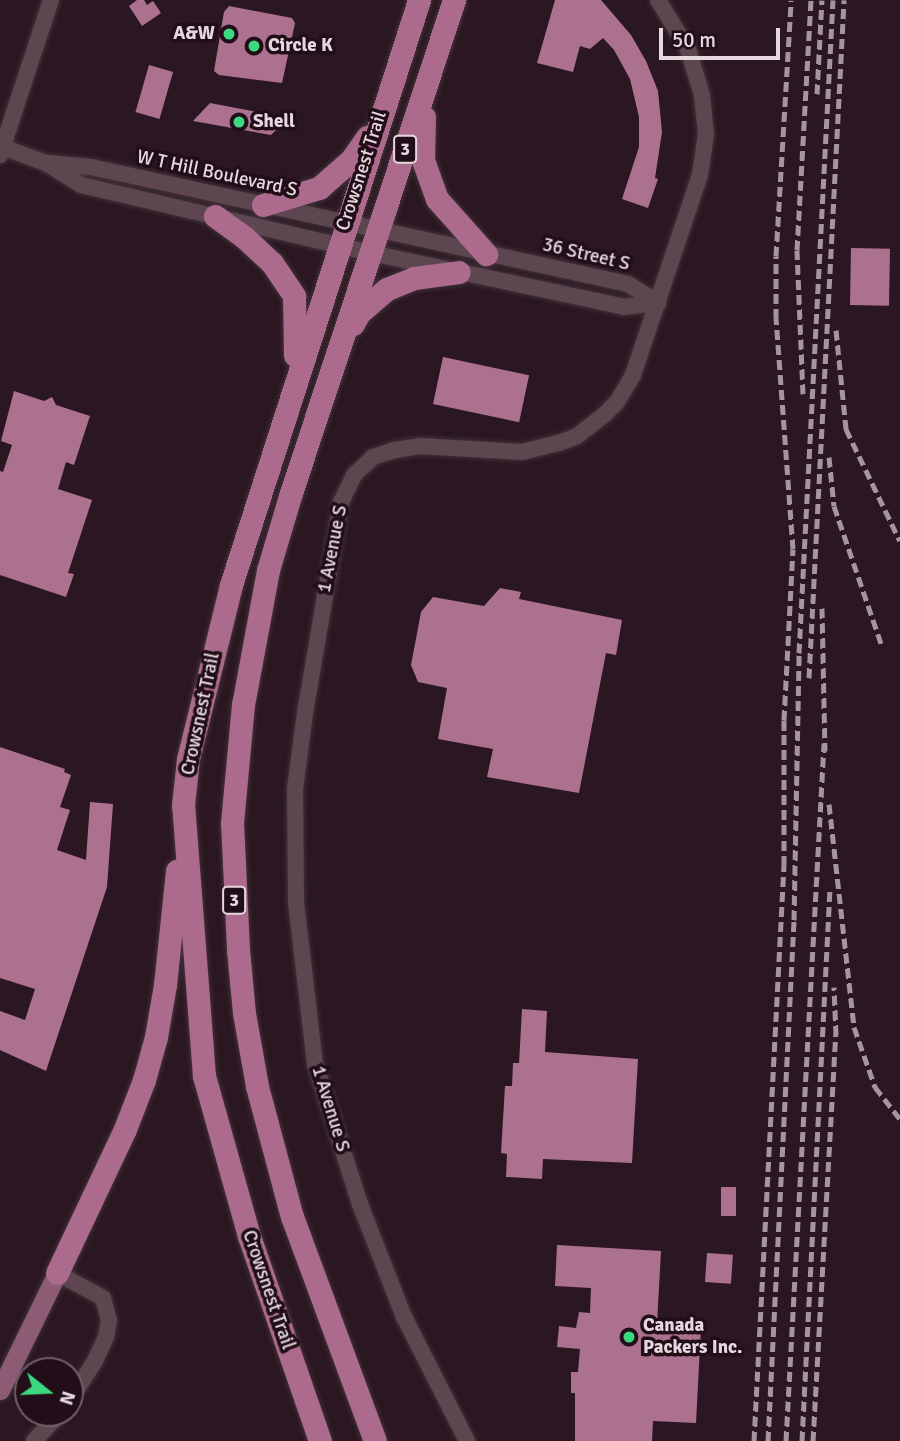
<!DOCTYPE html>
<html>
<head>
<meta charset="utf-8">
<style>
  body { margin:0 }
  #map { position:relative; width:900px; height:1441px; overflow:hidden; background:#2b1721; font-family:Signika,sans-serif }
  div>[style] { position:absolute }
  .building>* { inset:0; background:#ad7190; transform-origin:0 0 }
  .roads { filter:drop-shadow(0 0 2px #413239) drop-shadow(0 0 2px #413239) }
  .minor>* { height:16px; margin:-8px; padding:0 8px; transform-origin:8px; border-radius:8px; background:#5e4651 }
  .major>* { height:19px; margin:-9.5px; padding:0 9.5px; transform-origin:9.5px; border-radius:9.5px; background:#8d5c74 }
  .highway>* { height:23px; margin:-11.5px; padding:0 11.5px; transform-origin:11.5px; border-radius:11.5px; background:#ac6b8c }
  .rail>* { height:5px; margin-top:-2.5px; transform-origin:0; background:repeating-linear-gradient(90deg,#a6959d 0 10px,transparent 0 15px) }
  .dots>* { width:19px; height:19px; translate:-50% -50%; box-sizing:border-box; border:4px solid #210e18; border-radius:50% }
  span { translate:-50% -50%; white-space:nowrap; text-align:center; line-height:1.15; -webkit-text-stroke:7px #210e18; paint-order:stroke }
  .shield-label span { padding:2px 5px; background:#210e18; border:2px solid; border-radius:5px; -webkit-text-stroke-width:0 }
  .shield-label { font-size:18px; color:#e7d8df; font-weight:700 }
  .poi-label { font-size:19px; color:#e7d8df; font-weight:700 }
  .right { translate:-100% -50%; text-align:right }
  .left { translate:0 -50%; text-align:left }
  .street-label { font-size:19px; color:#e7d8df }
  .north { position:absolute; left:14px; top:1357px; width:70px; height:70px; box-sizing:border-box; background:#210e18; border:2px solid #705f68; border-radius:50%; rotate:108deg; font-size:19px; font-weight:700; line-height:28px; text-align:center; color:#e7d8df }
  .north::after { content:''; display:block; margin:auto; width:24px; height:32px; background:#3cd77e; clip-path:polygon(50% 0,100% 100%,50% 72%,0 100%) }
  .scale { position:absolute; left:659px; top:28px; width:121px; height:32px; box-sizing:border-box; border:4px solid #e7d8df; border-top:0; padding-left:9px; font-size:21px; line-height:24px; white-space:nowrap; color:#e7d8df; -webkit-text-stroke:5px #210e18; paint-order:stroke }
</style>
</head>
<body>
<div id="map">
  <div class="building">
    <div style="clip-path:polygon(137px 0,144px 0,147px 5px,153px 1px,161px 13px,142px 26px,129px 6px)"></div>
    <div style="clip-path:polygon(555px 0,601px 0,631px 35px,646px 61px,658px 91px,662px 132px,655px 178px,658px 179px,648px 208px,622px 199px,639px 147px,639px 117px,630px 79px,614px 50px,603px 38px,590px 49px,580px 46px,573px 72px,537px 63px)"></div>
    <div style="clip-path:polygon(229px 6px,292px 18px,295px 23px,282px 83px,219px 75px,214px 71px,224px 12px)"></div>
    <div style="left:149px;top:65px;width:25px;height:49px;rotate:16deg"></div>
    <div style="clip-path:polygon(210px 103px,288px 118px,271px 135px,193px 121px)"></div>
    <div style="left:851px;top:248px;width:39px;height:57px;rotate:1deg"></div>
    <div style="left:443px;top:357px;width:88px;height:48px;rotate:12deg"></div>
    <div style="clip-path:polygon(14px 391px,44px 401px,52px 397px,56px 405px,90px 416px,74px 465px,66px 462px,58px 489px,92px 500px,68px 573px,74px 574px,66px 597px,0 575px,0 471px,3px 472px,12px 445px,1px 441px)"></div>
    <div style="clip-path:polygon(500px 588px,521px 592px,519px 599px,622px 620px,616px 655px,606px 653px,579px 793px,487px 777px,493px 749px,438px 739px,447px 688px,418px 682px,411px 665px,421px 612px,433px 597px,484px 606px)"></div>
    <div style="clip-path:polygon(0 747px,65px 769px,64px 772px,71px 775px,60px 807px,70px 810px,57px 850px,86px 860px,90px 802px,113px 804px,107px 887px,46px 1071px,0 1050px,0 1011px,25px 1020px,35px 989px,0 978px)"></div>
    <div style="clip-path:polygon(522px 1009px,547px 1011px,545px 1052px,638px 1059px,632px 1163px,543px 1159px,542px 1179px,506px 1177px,507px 1154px,501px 1153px,505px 1086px,512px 1086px,513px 1063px,519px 1063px)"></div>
    <div style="left:721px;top:1187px;width:15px;height:29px"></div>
    <div style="clip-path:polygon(557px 1245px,661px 1251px,657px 1324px,701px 1327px,696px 1423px,653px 1421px,652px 1441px,575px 1441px,575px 1393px,571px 1393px,571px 1372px,578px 1372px,580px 1349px,557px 1347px,559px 1326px,576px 1328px,579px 1312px,590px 1313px,591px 1288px,555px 1286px)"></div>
    <div style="left:707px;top:1253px;width:26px;height:29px;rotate:4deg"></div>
  </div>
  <div class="roads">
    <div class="minor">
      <div style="left:0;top:146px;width:49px;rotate:20.3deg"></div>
      <div style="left:46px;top:163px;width:41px;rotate:32.2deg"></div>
      <div style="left:81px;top:185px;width:298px;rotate:13.2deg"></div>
      <div style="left:371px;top:253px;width:259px;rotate:12deg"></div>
      <div style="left:624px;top:307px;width:34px;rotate:-7deg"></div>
      <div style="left:0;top:155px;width:163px;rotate:-71.8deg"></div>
      <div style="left:48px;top:163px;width:43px;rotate:5.3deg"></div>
      <div style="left:91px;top:167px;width:550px;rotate:12.29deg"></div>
      <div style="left:628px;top:284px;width:36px;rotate:32deg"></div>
      <div style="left:57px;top:1273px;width:52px;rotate:28.5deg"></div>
      <div style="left:103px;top:1298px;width:23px;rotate:75deg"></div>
      <div style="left:109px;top:1320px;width:17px;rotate:100deg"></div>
      <div style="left:106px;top:1337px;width:26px;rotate:115deg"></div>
      <div style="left:95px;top:1361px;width:46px;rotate:122.7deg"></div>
      <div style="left:34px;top:1441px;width:38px;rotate:-47deg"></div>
      <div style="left:467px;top:1441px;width:139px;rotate:-116.9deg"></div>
      <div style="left:404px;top:1317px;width:121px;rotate:-111.3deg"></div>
      <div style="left:360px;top:1204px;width:147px;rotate:-107.8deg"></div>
      <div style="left:315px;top:1064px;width:163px;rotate:-96.7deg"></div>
      <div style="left:296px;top:902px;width:113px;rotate:-90.5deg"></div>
      <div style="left:295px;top:789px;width:77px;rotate:-82.5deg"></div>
      <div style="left:305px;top:713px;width:214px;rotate:-80.3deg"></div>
      <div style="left:341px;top:502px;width:30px;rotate:-64deg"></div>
      <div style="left:354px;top:475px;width:26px;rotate:-43deg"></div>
      <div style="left:373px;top:457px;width:23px;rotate:-18deg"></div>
      <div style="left:395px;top:450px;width:25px;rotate:-9deg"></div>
      <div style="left:420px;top:446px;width:102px;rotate:3.4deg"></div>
      <div style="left:522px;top:452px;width:38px;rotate:-14deg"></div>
      <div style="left:559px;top:443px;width:19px;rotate:-21deg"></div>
      <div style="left:577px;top:436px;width:33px;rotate:-38deg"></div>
      <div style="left:603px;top:416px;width:20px;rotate:-45deg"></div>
      <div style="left:617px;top:402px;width:31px;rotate:-59deg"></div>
      <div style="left:633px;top:375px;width:211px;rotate:-71.5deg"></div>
      <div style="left:700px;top:175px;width:41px;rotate:-81.7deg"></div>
      <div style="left:706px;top:134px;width:39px;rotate:-96deg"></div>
      <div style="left:702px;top:95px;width:48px;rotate:-106.9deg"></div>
      <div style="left:688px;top:49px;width:57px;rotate:-121.5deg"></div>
    </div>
    <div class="major">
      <div style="left:0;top:1390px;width:130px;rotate:-64deg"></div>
    </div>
    <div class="highway">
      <div style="left:424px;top:117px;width:43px;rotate:91.3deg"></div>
      <div style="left:423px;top:160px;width:41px;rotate:70.3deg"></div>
      <div style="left:437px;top:199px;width:74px;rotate:48.3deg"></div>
      <div style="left:263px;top:205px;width:59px;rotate:-16.9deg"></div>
      <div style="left:319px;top:188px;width:43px;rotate:-41.2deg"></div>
      <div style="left:351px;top:160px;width:28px;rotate:-55deg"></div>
      <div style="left:215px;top:216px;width:36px;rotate:36deg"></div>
      <div style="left:244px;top:237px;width:38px;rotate:43deg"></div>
      <div style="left:272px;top:263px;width:40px;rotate:56deg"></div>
      <div style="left:294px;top:296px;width:59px;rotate:89deg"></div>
      <div style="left:353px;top:324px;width:13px;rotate:-61deg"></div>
      <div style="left:359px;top:313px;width:37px;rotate:-41deg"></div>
      <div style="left:387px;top:289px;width:29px;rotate:-22deg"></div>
      <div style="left:414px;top:278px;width:45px;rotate:-7.6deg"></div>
      <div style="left:57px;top:1273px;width:159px;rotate:-64.7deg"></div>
      <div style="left:125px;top:1129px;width:53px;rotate:-68.8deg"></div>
      <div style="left:144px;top:1080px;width:45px;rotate:-74.4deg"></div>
      <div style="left:156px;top:1037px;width:53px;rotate:-80.2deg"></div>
      <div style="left:165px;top:985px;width:115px;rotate:-84deg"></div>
      <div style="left:320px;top:1441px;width:217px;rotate:-109.1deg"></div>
      <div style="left:249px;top:1236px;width:166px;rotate:-105.7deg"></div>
      <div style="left:204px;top:1076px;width:272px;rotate:-94.4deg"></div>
      <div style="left:183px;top:805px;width:46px;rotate:-83.8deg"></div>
      <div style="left:188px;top:759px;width:179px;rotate:-76.1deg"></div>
      <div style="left:231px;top:585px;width:614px;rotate:-72.18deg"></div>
      <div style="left:375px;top:1441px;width:239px;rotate:-110.3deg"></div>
      <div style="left:292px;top:1217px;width:136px;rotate:-105deg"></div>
      <div style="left:257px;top:1086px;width:74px;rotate:-100.1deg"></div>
      <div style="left:244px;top:1013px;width:64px;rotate:-95.4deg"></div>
      <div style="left:238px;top:949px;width:126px;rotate:-92.7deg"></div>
      <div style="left:232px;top:823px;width:119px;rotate:-84.7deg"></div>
      <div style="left:243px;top:705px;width:137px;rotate:-79.5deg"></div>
      <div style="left:268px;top:570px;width:80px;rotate:-73.4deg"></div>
      <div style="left:291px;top:493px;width:519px;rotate:-71.7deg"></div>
    </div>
  </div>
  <div class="rail">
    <div style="left:817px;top:94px;width:94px;rotate:-87deg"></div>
    <div style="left:836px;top:330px;width:100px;rotate:84.2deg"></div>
    <div style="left:846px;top:429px;width:124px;rotate:64.3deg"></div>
    <div style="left:803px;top:394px;width:144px;rotate:-92.4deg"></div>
    <div style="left:797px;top:250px;width:250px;rotate:-86.8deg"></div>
    <div style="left:829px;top:457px;width:49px;rotate:84.2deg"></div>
    <div style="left:834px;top:506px;width:148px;rotate:71.1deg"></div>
    <div style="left:822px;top:608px;width:143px;rotate:88.8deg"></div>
    <div style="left:809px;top:678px;width:679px;rotate:-87.04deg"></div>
    <div style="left:829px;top:804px;width:224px;rotate:83.6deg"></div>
    <div style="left:854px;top:1027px;width:64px;rotate:70.7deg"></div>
    <div style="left:875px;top:1087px;width:41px;rotate:52deg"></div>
    <div style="left:754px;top:1441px;width:577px;rotate:-87.02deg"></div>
    <div style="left:784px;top:865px;width:145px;rotate:-90deg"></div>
    <div style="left:784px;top:720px;width:171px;rotate:-87deg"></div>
    <div style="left:793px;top:549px;width:232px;rotate:-94.2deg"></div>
    <div style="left:776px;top:318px;width:62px;rotate:-90deg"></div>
    <div style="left:776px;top:256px;width:256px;rotate:-86.6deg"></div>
    <div style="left:768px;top:1441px;width:522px;rotate:-87.14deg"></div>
    <div style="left:794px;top:920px;width:267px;rotate:-88.9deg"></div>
    <div style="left:799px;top:653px;width:654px;rotate:-87.02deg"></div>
    <div style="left:786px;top:1441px;width:699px;rotate:-86.88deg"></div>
    <div style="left:802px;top:1441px;width:554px;rotate:-87.1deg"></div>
    <div style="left:813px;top:1441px;width:407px;rotate:-86.8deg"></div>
    <div style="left:836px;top:1035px;width:48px;rotate:-92.4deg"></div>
  </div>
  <div class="dots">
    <div style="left:229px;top:34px;background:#3cd77e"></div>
    <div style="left:254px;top:46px;background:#3cd77e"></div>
    <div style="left:239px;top:122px;background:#3cd77e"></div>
    <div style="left:629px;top:1337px;background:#3cd77e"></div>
  </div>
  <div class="shield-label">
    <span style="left:405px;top:149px">3</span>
    <span style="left:234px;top:900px">3</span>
  </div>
  <div class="poi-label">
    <span class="right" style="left:215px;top:34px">A&amp;W</span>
    <span class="left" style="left:268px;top:46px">Circle K</span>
    <span class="left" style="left:253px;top:122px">Shell</span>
    <span class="left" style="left:643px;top:1337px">Canada<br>Packers Inc.</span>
  </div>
  <div class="street-label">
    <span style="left:362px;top:171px;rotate:-72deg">Crowsnest Trail</span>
    <span style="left:217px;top:174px;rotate:12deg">W T Hill Boulevard S</span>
    <span style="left:586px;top:255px;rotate:13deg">36 Street S</span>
    <span style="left:333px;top:549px;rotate:-79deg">1 Avenue S</span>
    <span style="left:201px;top:714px;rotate:-78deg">Crowsnest Trail</span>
    <span style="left:330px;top:1109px;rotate:73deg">1 Avenue S</span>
    <span style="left:268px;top:1290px;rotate:71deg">Crowsnest Trail</span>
  </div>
  <div class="north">N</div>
  <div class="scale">50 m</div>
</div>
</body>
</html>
